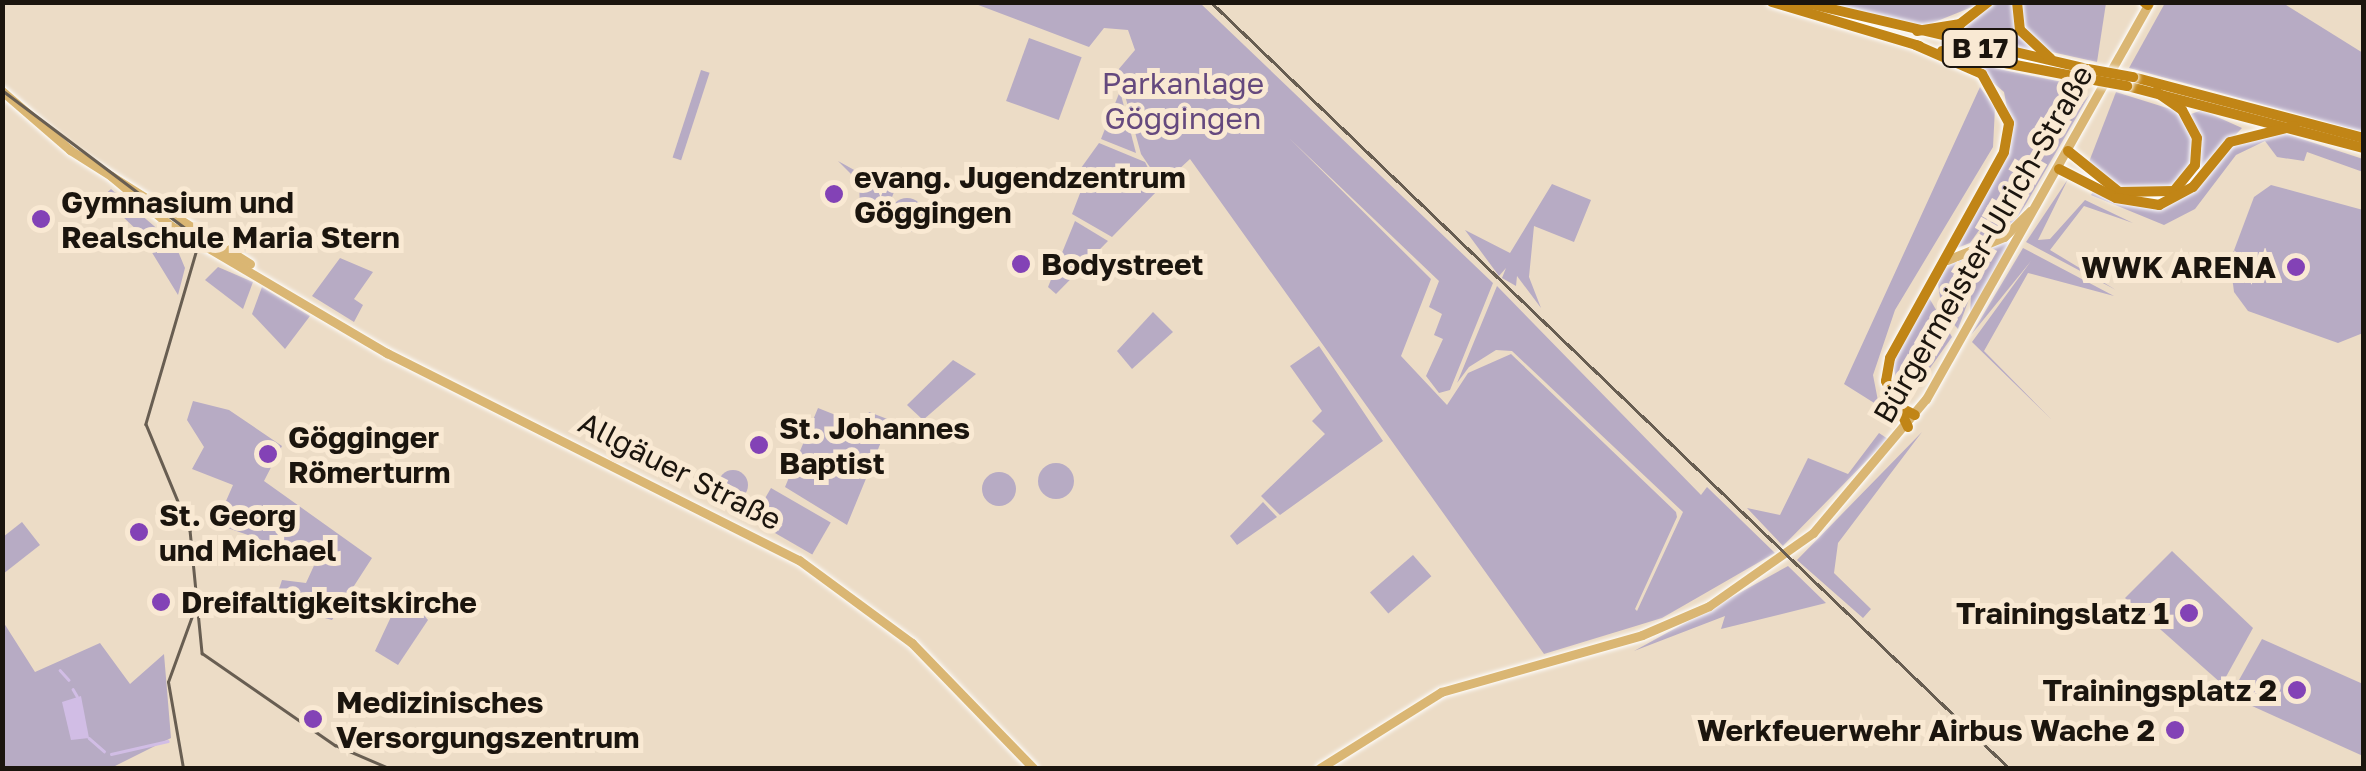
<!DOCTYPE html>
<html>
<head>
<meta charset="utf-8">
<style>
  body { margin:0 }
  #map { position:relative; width:2366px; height:771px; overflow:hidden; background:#ecdcc6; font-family:"Golos Text",sans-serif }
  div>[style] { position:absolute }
  .green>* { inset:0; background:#b7abc4; transform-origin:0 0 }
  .round { border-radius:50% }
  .water>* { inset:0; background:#d1bde5 }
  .stream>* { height:2.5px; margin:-1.25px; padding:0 1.25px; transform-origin:1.25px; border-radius:1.25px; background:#d1bde5 }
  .roads { filter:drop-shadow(0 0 2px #fff) drop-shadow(0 0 2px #fff) }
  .major>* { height:9px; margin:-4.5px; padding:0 4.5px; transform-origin:4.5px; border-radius:4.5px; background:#dab673 }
  .highway>* { height:10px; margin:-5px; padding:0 5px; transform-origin:5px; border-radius:5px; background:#c18516 }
  .tram>* { height:2.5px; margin:-1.25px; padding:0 1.25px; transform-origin:1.25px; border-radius:1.25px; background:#685e52 }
  .rail>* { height:2.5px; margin:-1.25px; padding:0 1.25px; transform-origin:1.25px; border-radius:1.25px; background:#685e52 }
  .bridges { filter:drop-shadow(0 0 2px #fff) drop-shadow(0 0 2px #fff) }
  .highway-bridge>* { height:10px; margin:-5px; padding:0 5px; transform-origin:5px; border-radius:5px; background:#c18516 }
  .dots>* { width:28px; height:28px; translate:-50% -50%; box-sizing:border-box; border:5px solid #f9e9d3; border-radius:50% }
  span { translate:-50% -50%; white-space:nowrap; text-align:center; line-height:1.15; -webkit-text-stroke:10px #f9e9d3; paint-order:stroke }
  .shield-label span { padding:2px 8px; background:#f9e9d3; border:2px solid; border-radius:8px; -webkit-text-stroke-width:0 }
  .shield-label { font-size:28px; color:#1b150e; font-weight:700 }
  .park-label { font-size:30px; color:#65497e }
  .poi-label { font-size:30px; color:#1b150e; font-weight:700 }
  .left { translate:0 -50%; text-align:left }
  .right { translate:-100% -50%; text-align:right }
  .street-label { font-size:30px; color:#1b150e }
  .frame { position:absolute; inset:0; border:5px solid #1b150e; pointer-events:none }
</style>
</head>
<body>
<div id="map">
  <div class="green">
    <div style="clip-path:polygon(973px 3px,1200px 3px,1493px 283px,1450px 390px,1439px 393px,1426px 376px,1443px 339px,1434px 335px,1442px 314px,1429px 307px,1439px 281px,1289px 138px,1431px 279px,1401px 356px,1447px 405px,1468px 373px,1511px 354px,1676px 512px,1677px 517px,1635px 609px,1637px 611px,1683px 512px,1512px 351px,1496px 350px,1469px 367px,1457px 383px,1497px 286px,1701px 495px,1707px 487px,1775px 553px,1662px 618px,1544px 654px,1190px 159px,1162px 185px,1141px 154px,1118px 70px,1135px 50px,1128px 30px,1104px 28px,1089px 47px)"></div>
    <div style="clip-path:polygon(1826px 3px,1982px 3px,1925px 26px)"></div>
    <div style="clip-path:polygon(1995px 3px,2014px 3px,2018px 33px,2038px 54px,1941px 35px)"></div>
    <div style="clip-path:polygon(2021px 3px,2106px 3px,2097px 62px,2047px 51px,2024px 28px)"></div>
    <div style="clip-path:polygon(2165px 3px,2283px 3px,2363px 53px,2363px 132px,2129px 68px)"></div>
    <div style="left:1029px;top:38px;width:56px;height:67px;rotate:20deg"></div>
    <div style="clip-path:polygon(1970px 63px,2082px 86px,1970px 243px,1952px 250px,2012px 136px,2004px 92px)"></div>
    <div style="left:701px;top:70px;width:9px;height:92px;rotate:18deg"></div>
    <div style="clip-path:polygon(1980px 87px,1995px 108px,1993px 147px,1895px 310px,1873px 375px,1879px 406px,1844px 384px)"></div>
    <div style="clip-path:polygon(1120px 91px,1136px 153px,1101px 139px)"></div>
    <div style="clip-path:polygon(2116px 92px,2180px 112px,2195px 138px,2192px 164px,2173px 188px,2121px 189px,2087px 167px)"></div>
    <div style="clip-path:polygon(2090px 94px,2016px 221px,1975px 242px,1986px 222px,2003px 221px,2002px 205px)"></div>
    <div style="clip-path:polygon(2202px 110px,2242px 128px,2187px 186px,2202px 148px,2191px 114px)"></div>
    <div style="clip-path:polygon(2265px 127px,2363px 159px,2363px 172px,2307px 152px,2304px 161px,2277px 157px,2265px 141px,2236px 155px,2195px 209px,2164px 225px,2091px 195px,2096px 187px,2136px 205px,2180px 197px,2230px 142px)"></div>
    <div style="clip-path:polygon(1099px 143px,1145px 162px,1159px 189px,1112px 237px,1072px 214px,1084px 183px,1076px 175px)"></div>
    <div style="clip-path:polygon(838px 161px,894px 192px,882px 223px,860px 209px,859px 182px)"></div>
    <div style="clip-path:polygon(2068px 179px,2038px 240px,2050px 239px,2085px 200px,2133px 223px,2084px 206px,2050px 250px,2116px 290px,2026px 242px)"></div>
    <div style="clip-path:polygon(1552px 184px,1591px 200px,1574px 242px,1534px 226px,1529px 277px,1541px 308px,1517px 276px,1516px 286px,1502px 278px,1506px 268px,1499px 276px,1465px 230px,1510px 253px)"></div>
    <div style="clip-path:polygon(2271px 185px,2363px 210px,2363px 333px,2338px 343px,2248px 311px,2234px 292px,2230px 261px,2254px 197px)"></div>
    <div style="clip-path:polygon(111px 189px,175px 244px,185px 268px,178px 295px,140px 233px,102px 197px)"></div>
    <div class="round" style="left:890px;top:198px;width:34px;height:34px"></div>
    <div style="clip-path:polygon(1075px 221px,1108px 241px,1056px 294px,1048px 287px)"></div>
    <div style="clip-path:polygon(2017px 231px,1970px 316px,1973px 251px)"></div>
    <div style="clip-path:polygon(2023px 248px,2114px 296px,2028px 273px,1984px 351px,2052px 420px,1972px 342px,2031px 261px,1971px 335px)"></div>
    <div style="clip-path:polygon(1968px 252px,1969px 299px,1958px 329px,1942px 311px,1938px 284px,1947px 264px)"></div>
    <div style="clip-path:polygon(340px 258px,373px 272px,354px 299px,363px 305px,354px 322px,312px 296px)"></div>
    <div style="clip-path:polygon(218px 267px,253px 282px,243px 309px,205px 280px)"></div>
    <div style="clip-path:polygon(262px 287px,310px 316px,285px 349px,252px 314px)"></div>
    <div style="clip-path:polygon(1928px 296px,1952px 337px,1904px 405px,1892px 363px)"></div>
    <div style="clip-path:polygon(1153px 312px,1173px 332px,1132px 369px,1117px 351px)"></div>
    <div style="clip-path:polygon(1319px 346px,1383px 441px,1280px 515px,1261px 496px,1325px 434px,1312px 421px,1322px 411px,1290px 366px)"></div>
    <div style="clip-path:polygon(953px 360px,976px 374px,923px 420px,907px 405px)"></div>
    <div style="clip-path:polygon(193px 401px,229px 410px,282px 446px,264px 481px,372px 558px,332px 620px,274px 604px,282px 580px,306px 583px,317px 559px,216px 524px,233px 485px,192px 469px,204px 447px,187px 420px)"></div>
    <div style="clip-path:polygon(818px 408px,863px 426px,869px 412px,890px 420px,847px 525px,785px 487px)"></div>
    <div style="clip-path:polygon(1922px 432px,1838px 543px,1834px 573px,1871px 609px,1863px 618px,1797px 560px)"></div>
    <div style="clip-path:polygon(1879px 433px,1888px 439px,1783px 546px,1747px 508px,1780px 515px,1808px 458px,1848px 474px)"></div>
    <div class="round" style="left:1038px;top:463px;width:36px;height:36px"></div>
    <div class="round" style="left:718px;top:470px;width:30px;height:30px"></div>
    <div class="round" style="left:982px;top:472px;width:34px;height:34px"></div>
    <div style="left:771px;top:488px;width:69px;height:37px;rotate:30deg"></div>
    <div style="clip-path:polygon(1263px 502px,1277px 517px,1237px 545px,1230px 536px)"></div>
    <div style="clip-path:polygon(22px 522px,40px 545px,3px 574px,3px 537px)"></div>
    <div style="clip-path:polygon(2172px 551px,2253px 628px,2222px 684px,2125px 598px)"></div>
    <div style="left:1413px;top:555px;width:28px;height:57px;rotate:49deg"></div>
    <div style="clip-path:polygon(1788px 566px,1826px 603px,1721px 629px,1725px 616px,1634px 651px)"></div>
    <div style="clip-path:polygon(403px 591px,428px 620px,398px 665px,375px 651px)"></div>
    <div style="clip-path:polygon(2px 620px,35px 672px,100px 643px,130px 684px,164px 654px,171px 738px,111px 768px,3px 768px)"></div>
    <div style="clip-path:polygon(2262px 639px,2363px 684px,2363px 756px,2230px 696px)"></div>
  </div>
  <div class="water">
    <div style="clip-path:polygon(81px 696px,89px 738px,71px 740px,62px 702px)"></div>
  </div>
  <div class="stream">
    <div style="left:60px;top:670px;width:13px;rotate:48deg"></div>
    <div style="left:73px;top:689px;width:8px;rotate:60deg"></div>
    <div style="left:89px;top:738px;width:20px;rotate:41deg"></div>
    <div style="left:111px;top:754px;width:58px;rotate:-12.8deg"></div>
  </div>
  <div class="roads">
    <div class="major">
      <div style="left:2px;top:91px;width:90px;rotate:40.9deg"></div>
      <div style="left:70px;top:150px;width:213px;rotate:32.3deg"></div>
      <div style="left:111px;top:176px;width:78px;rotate:39.8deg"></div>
      <div style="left:171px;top:226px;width:251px;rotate:30.5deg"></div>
      <div style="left:387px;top:353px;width:461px;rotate:26.7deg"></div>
      <div style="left:799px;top:560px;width:140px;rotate:36.3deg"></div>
      <div style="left:912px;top:643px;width:174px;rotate:45.9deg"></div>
      <div style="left:1947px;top:260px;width:61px;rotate:-22deg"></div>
      <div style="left:2004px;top:237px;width:37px;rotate:-45deg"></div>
      <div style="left:1320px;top:768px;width:143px;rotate:-32.1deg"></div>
      <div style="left:1441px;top:692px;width:209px;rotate:-15.8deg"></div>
      <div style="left:1642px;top:635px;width:73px;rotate:-23.4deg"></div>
      <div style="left:1709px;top:606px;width:127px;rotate:-35.1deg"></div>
      <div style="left:1813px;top:533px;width:175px;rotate:-49.9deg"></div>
      <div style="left:1926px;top:399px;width:456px;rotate:-60.6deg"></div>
    </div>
    <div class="highway">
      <div style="left:1772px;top:2px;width:154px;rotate:16.6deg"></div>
      <div style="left:1802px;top:2px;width:294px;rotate:13.2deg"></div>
      <div style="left:2017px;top:2px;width:28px;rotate:84deg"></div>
      <div style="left:2020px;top:30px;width:42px;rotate:43.1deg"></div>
      <div style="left:2144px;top:2px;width:5px;rotate:37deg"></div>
      <div style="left:1917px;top:31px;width:44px;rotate:-9.2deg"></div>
      <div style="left:1960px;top:24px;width:36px;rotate:-38deg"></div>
      <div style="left:1942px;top:51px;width:144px;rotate:10.8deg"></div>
      <div style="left:2133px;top:77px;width:239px;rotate:14.8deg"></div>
      <div style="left:2127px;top:86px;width:245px;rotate:14.7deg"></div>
      <div style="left:2068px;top:151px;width:65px;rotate:38.8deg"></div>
      <div style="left:2119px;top:192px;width:55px;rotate:-1deg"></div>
      <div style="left:2174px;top:191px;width:33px;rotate:-51deg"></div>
      <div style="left:2195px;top:165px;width:27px;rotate:-86deg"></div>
      <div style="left:2197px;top:138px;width:32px;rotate:-118deg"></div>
      <div style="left:2182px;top:110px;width:32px;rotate:-145deg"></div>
      <div style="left:2059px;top:169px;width:64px;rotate:27deg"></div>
      <div style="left:2116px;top:198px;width:44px;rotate:9.2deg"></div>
      <div style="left:2159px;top:205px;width:38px;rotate:-28deg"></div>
      <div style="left:2193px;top:187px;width:58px;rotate:-50.6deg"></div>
      <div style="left:2230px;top:142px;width:66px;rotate:-14deg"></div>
      <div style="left:1897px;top:406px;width:20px;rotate:27deg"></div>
      <div style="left:1908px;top:427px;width:51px;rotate:-115.6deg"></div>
      <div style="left:1886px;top:381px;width:23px;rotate:-80deg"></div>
      <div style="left:1890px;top:358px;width:235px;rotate:-61deg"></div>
      <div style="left:2004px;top:152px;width:29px;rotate:-80deg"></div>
      <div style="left:2009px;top:123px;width:56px;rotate:-118.9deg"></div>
      <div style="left:1982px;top:74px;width:72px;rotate:-156.3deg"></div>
    </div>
  </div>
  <div class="tram">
    <div style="left:2px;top:90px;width:248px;rotate:37deg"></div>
    <div style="left:200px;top:239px;width:193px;rotate:106.3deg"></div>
    <div style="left:146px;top:424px;width:115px;rotate:67.5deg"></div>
    <div style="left:190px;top:530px;width:124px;rotate:84.4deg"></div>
    <div style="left:202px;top:653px;width:162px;rotate:34.7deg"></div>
    <div style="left:335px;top:745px;width:59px;rotate:23.1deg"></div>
    <div style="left:183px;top:768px;width:87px;rotate:-99.9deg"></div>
    <div style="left:168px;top:682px;width:70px;rotate:-70deg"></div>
  </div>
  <div class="rail">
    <div style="left:1211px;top:2px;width:1106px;rotate:43.83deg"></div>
  </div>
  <div class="bridges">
    <div class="highway-bridge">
      <div style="left:2088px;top:69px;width:46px;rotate:10.1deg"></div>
      <div style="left:2083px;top:78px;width:45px;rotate:10.3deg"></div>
    </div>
  </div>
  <div class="dots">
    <div style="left:834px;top:194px;background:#8342b6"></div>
    <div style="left:41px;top:219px;background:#8342b6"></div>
    <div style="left:1021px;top:264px;background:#8342b6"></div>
    <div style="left:2296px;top:267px;background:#8342b6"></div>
    <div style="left:759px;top:445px;background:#8342b6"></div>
    <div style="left:268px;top:454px;background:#8342b6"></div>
    <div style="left:139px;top:532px;background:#8342b6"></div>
    <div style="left:161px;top:602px;background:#8342b6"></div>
    <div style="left:2189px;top:613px;background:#8342b6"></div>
    <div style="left:2297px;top:690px;background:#8342b6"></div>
    <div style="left:313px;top:719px;background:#8342b6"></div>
    <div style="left:2175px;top:730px;background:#8342b6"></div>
  </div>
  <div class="shield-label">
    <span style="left:1980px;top:48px">B 17</span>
  </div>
  <div class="park-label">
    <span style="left:1183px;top:100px">Parkanlage<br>Göggingen</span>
  </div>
  <div class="poi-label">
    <span class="left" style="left:854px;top:194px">evang. Jugendzentrum<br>Göggingen</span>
    <span class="left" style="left:61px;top:219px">Gymnasium und<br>Realschule Maria Stern</span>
    <span class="left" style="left:1041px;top:264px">Bodystreet</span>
    <span class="right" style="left:2276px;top:267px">WWK ARENA</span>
    <span class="left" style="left:779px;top:445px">St. Johannes<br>Baptist</span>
    <span class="left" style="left:288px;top:454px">Gögginger<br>Römerturm</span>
    <span class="left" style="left:159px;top:532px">St. Georg<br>und Michael</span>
    <span class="left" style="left:181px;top:602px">Dreifaltigkeitskirche</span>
    <span class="right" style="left:2169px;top:613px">Trainingslatz 1</span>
    <span class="right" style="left:2277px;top:690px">Trainingsplatz 2</span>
    <span class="left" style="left:336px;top:719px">Medizinisches<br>Versorgungszentrum</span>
    <span class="right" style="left:2155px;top:730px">Werkfeuerwehr Airbus Wache 2</span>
  </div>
  <div class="street-label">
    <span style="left:1983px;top:244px;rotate:-60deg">Bürgermeister-Ulrich-Straße</span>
    <span style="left:680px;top:471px;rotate:27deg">Allgäuer Straße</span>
  </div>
  <div class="frame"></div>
</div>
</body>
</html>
